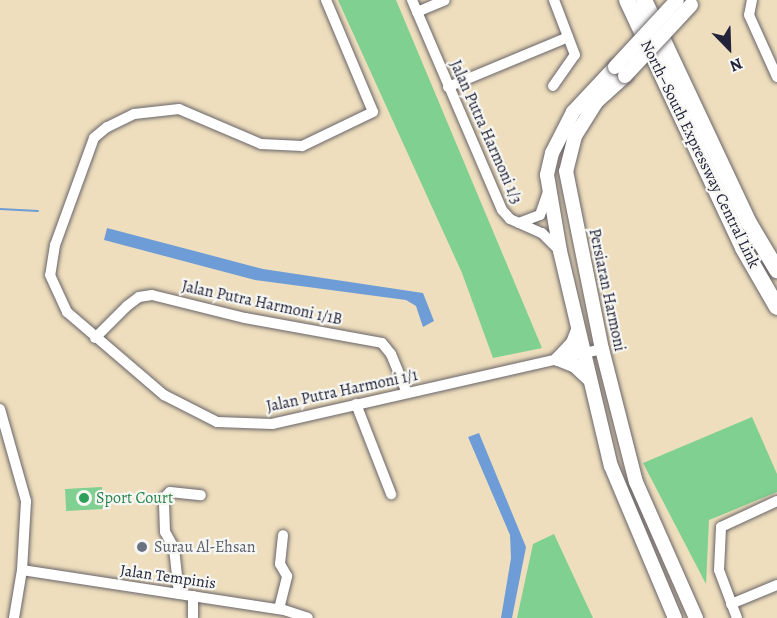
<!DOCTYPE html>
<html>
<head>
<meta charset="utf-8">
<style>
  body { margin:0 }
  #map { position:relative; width:777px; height:618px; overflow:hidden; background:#eedebd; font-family:Alegreya,serif }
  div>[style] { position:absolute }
  .green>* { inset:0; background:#7fd091; transform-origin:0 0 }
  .water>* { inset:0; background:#6e9cd6 }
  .stream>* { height:2px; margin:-1px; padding:0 1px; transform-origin:1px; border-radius:1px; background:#6e9cd6 }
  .roads { filter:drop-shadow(0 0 2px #696468) drop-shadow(0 0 2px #696468) }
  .minor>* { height:10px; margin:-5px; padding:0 5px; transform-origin:5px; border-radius:5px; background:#fff }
  .major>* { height:14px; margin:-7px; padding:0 7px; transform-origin:7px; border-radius:7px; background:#fff }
  .highway>* { height:16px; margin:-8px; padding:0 8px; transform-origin:8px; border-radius:8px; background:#fff }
  .bridges { filter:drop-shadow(0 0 2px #696468) drop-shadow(0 0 2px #696468) }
  .major-bridge>* { height:14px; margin:-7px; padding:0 7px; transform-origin:7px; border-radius:7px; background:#fff }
  .dots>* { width:16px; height:16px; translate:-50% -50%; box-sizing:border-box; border:3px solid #f6f6f2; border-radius:50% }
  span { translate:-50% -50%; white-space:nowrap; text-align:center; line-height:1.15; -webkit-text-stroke:4.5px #f6f6f2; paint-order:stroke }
  .street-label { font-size:16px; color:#22223b }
  .leisure-label { font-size:16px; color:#27864d }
  .left { translate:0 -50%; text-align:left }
  .worship-label { font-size:16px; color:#5b616d }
  .north { position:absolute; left:699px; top:18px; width:60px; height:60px; -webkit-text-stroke:4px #f6f6f2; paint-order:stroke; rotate:157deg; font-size:16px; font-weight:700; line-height:24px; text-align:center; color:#22223b }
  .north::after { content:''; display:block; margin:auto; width:21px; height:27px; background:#22223b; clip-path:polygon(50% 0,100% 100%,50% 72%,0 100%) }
</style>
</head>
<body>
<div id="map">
  <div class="green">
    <div style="clip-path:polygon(338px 0,396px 0,542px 348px,493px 358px,462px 273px)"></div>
    <div style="clip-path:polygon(752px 417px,777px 474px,777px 492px,709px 520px,706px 584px,643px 463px)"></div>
    <div style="left:102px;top:487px;width:22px;height:37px;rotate:87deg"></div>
    <div style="clip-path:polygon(554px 534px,593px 618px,517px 618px,533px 544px)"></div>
  </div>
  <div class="water">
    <div style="clip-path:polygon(107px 228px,263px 269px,423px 293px,434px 321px,423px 327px,416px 306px,406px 300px,255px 280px,104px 240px)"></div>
    <div style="clip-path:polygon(479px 433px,526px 547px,512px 618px,501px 618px,511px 558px,510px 535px,468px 437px)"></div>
  </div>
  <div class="stream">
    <div style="left:0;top:209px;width:38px;rotate:3deg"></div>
  </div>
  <div class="roads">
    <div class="minor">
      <div style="left:326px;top:0;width:121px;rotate:67.2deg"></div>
      <div style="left:373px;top:112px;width:79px;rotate:154.4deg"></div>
      <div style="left:302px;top:146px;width:41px;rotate:-177.2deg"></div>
      <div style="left:261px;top:144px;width:89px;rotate:-156.9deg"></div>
      <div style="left:179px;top:109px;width:45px;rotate:173.7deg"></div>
      <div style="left:134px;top:114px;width:30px;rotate:154deg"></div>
      <div style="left:107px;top:127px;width:17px;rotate:140deg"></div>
      <div style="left:94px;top:138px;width:114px;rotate:110deg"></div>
      <div style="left:55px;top:245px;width:30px;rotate:99deg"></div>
      <div style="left:50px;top:275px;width:41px;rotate:65.3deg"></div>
      <div style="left:67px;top:312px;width:128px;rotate:40.6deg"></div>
      <div style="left:164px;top:395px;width:59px;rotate:27deg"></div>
      <div style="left:217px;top:422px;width:55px;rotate:2.1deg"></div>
      <div style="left:272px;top:424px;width:338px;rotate:-12.8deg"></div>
      <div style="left:412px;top:0;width:228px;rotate:66.8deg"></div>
      <div style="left:502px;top:210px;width:12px;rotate:48deg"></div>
      <div style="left:510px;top:219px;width:35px;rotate:24deg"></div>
      <div style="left:542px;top:233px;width:25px;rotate:45deg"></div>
      <div style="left:752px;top:0;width:15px;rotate:101deg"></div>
      <div style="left:749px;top:15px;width:68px;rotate:65.7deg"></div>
      <div style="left:417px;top:12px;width:30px;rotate:-23deg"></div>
      <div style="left:553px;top:86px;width:38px;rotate:-55deg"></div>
      <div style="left:575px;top:55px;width:59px;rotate:-110.9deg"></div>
      <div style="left:448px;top:87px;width:130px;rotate:-22.6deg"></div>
      <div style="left:519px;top:223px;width:22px;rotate:-21deg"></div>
      <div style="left:540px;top:215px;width:24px;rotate:-71deg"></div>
      <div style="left:95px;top:338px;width:45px;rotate:-45deg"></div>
      <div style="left:127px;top:306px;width:15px;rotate:-37deg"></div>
      <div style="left:139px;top:297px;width:13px;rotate:-9deg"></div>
      <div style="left:152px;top:295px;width:96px;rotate:13.9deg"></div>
      <div style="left:245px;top:318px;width:139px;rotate:10.3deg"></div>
      <div style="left:382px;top:343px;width:14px;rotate:51deg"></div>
      <div style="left:391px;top:354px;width:42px;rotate:67.7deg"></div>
      <div style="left:356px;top:404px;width:97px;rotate:68.7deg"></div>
      <div style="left:0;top:409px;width:96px;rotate:74.2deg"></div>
      <div style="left:26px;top:501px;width:69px;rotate:93.3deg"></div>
      <div style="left:22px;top:570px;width:49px;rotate:99.5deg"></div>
      <div style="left:22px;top:570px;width:265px;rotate:8.7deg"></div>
      <div style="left:284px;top:610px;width:25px;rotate:18deg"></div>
      <div style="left:179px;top:594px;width:46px;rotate:-96.2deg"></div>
      <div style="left:174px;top:548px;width:18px;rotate:-119deg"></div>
      <div style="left:165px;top:532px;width:34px;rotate:-92deg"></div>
      <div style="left:164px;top:498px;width:8px;rotate:-45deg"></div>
      <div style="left:170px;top:492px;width:31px;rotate:6deg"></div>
      <div style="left:193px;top:596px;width:22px;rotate:90deg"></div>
      <div style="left:731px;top:604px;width:50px;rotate:-22.4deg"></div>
      <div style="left:279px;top:609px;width:34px;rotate:-76deg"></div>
      <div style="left:287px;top:576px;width:14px;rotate:-120deg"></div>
      <div style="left:280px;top:564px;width:29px;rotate:-84deg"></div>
      <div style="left:737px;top:618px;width:51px;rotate:-110.6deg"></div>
      <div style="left:719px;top:570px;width:43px;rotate:-87.3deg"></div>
      <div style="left:721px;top:527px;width:62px;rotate:-24.9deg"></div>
    </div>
    <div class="major">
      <div style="left:615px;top:67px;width:62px;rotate:133deg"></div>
      <div style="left:573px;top:112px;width:46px;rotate:117.1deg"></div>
      <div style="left:552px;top:153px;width:23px;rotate:103deg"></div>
      <div style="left:547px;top:175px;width:77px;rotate:80.3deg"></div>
      <div style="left:560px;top:251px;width:221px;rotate:76.7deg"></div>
      <div style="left:611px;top:466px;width:165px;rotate:67.2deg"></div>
      <div style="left:625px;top:76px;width:38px;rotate:138deg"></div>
      <div style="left:597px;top:101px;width:41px;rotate:122.2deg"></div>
      <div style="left:575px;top:136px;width:36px;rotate:104deg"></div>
      <div style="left:566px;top:171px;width:182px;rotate:78.6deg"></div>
      <div style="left:602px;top:349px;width:137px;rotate:75.7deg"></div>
      <div style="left:636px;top:482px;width:149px;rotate:66.2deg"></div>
      <div style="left:578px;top:330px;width:14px;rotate:111deg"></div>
      <div style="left:573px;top:343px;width:22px;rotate:133deg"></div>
      <div style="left:558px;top:359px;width:17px;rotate:21deg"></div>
      <div style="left:574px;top:365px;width:22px;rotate:43deg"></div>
    </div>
    <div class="highway">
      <div style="left:627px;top:0;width:274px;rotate:64.9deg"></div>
      <div style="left:743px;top:248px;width:68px;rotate:60deg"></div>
      <div style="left:644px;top:0;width:246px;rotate:64.8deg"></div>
      <div style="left:749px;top:223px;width:55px;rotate:59.2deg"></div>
    </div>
  </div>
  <div class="bridges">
    <div class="major-bridge">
      <div style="left:615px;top:67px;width:91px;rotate:-47.2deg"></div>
      <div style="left:625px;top:76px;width:97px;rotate:-47.1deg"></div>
    </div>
  </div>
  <div class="dots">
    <div style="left:84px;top:498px;background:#2e9e5b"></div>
    <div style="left:142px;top:547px;background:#6b7280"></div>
  </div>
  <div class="street-label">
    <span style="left:486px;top:132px;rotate:66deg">Jalan Putra Harmoni 1/3</span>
    <span style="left:700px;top:154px;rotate:64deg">North–South Expressway Central Link</span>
    <span style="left:607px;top:290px;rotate:78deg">Persiaran Harmoni</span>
    <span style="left:262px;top:303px;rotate:12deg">Jalan Putra Harmoni 1/1B</span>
    <span style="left:342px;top:391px;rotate:-12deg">Jalan Putra Harmoni 1/1</span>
    <span style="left:168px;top:577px;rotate:8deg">Jalan Tempinis</span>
  </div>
  <div class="leisure-label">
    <span class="left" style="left:96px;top:498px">Sport Court</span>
  </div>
  <div class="worship-label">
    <span class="left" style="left:154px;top:547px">Surau Al-Ehsan</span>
  </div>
  <div class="north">N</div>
</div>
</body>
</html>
